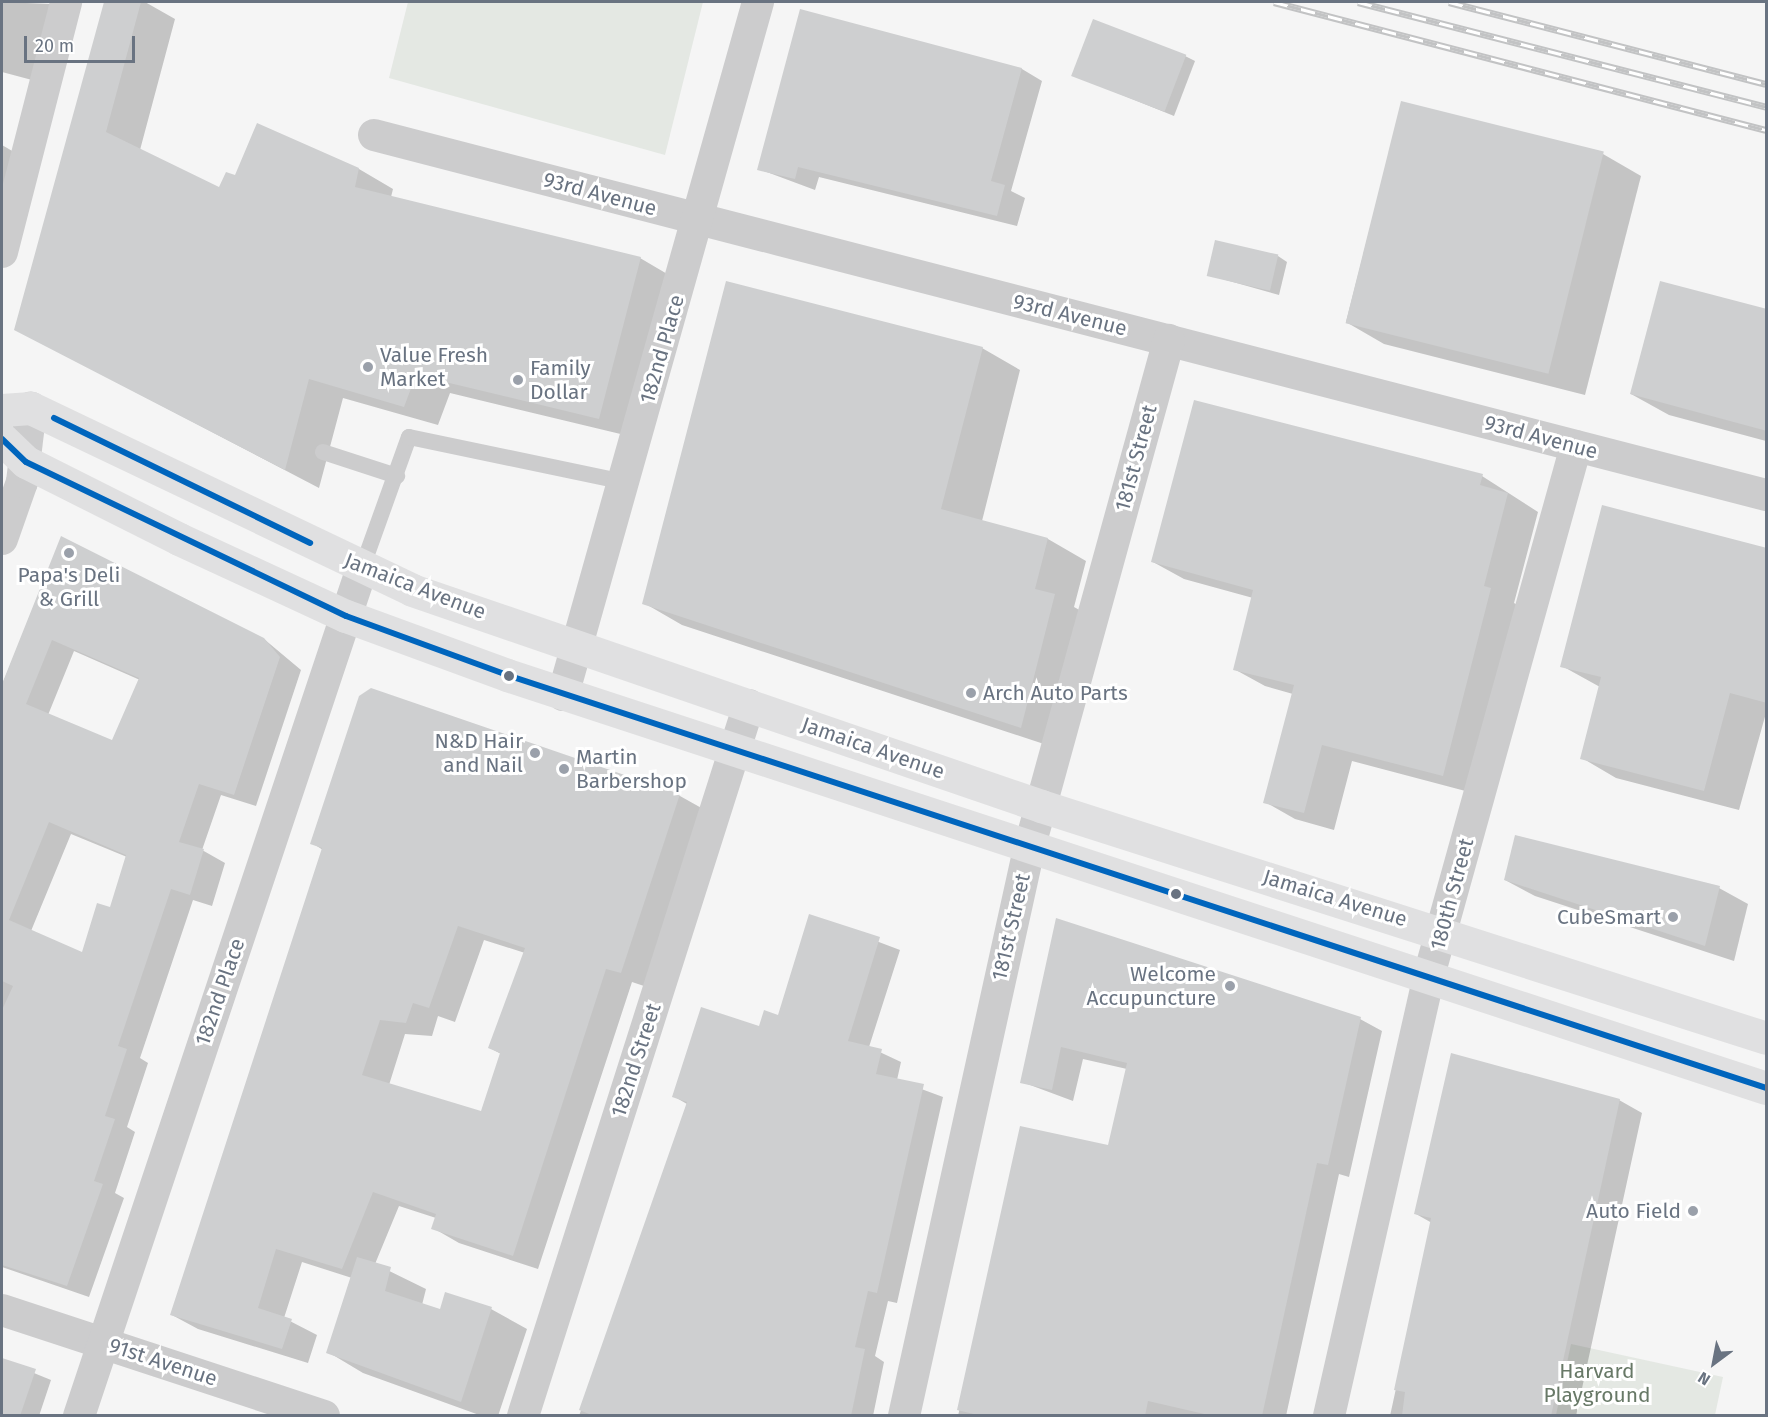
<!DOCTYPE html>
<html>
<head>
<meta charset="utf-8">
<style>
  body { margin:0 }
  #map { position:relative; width:1768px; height:1417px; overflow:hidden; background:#f5f5f5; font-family:"Fira Sans",sans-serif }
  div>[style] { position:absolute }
  .green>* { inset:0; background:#e4e8e3 }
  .shadow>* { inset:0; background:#0003 }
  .building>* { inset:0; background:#cecfd0; transform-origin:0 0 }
  .service>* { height:16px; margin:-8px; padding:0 8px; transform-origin:8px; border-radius:8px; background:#cccccd }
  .minor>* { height:32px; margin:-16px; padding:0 16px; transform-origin:16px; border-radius:16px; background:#cccccd }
  .primary>* { height:33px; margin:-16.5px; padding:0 16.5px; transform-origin:16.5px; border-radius:16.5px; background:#e0e0e1 }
  .rail>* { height:7px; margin-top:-3.5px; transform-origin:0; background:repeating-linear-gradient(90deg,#fff 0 14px,#c2c3c4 0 28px); box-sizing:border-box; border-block:2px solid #c2c3c4 }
  .bus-1>* { height:6px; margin:-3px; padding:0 3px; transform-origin:3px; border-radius:3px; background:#0065bd }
  .dots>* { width:16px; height:16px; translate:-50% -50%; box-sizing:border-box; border:3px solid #fff; border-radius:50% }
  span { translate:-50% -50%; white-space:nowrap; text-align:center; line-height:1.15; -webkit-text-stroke:6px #fff; paint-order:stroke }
  .street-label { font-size:21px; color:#697381 }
  .poi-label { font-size:21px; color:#697381 }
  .left { translate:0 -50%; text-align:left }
  .right { translate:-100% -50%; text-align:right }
  .park-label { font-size:21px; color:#687967 }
  .frame { position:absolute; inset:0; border:3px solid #697381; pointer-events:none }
  .north { position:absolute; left:1684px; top:1333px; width:60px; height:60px; -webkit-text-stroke:4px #fff; paint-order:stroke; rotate:212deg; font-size:16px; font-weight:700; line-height:24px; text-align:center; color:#697381 }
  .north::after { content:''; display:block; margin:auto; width:21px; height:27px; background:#697381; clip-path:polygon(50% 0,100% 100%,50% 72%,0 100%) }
  .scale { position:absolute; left:24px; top:36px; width:111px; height:27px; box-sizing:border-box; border:3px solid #697381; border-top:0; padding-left:8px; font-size:18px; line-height:21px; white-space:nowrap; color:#697381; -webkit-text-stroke:4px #fff; paint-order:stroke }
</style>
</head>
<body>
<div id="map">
  <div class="green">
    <div style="clip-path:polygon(408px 2px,703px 2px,665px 155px,389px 78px)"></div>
    <div style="clip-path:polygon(1571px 1344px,1723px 1377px,1715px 1415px,1556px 1415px)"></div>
  </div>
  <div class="shadow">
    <div style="clip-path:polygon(2px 2px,51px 4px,32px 80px,2px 72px)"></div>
    <div style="clip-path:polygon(105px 2px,145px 2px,175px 19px,140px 150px,220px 189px,236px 177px,359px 169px,393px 189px,391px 197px,640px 258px,674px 278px,633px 437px,450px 393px,438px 425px,343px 398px,319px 488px,15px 329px)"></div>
    <div style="clip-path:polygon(801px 11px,1022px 69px,1042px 81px,1011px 191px,1025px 198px,1017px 226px,819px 177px,815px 190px,759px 169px)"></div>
    <div style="clip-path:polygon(1185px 56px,1195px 61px,1174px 116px,1073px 75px)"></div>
    <div style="clip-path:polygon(1402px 103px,1603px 154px,1641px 176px,1585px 395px,1384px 344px,1346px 322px)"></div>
    <div style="clip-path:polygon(2px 145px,31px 162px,2px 263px)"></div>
    <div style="clip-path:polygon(1278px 256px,1287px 262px,1279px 295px,1208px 275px)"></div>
    <div style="clip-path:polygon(1766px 311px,1766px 441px,1669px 415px,1631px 394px)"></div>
    <div style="clip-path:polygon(982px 348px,1020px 370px,982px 521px,1048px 539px,1086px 561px,1074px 607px,1092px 617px,1059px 749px,682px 625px,644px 603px)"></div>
    <div style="clip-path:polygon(1482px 476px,1538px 512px,1514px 603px,1521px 607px,1473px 793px,1352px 761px,1334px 830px,1295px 819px,1265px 802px,1293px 694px,1265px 686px,1234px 669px,1253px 598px,1184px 579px,1153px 562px)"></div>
    <div style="clip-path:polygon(evenodd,62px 538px,264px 639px,301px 670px,256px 806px,221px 795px,202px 850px,225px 863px,212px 906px,193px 900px,140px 1058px,148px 1063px,127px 1127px,135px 1132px,115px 1193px,124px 1198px,89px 1297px,2px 1267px,2px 685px,62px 538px,74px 651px,140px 680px,112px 742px,48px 715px,74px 651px,62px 538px,71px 834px,127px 857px,111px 909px,83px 954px,31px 931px,71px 834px)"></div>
    <div style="clip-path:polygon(1766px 550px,1766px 713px,1739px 810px,1616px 778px,1582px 758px,1600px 687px,1562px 666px)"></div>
    <div style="clip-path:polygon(evenodd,371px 689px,680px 796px,705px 810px,647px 987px,632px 982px,538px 1269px,459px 1243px,433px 1228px,436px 1218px,399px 1206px,375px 1264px,426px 1289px,422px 1305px,441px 1311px,491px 1309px,527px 1329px,498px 1416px,482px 1416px,363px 1373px,328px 1352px,352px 1278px,302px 1262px,284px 1318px,317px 1335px,308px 1363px,198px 1329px,172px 1315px,323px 850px,312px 843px,371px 689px,484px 940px,525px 953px,490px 1048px,501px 1054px,482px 1113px,389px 1085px,405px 1034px,432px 1036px,438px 1016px,455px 1022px,484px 940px)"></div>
    <div style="clip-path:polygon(1505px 880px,1719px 888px,1748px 904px,1734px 961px,1535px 896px)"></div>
    <div style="clip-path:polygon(810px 916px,900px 950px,869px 1047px,901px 1062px,897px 1080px,943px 1097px,897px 1303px,888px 1301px,875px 1356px,884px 1362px,873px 1416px,579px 1416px,687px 1104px,673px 1096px,779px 1017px)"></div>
    <div style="clip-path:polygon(1057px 920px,1360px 1019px,1382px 1031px,1349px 1177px,1339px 1174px,1286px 1416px,958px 1416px,1022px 1128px,1109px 1146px,1127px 1069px,1083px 1059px,1073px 1101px,1022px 1082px)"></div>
    <div style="clip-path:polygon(1619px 1100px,1642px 1113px,1576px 1416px,1390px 1416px,1432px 1223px,1416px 1214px)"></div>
    <div style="clip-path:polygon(2px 1360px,51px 1380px,39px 1416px,2px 1416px)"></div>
  </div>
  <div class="building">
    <div style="clip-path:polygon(104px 2px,141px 2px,106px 132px,219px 187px,226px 172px,235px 175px,257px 123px,359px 168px,355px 187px,641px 257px,599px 419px,416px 375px,404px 407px,309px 379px,285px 470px,14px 330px)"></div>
    <div style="clip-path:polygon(800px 9px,1022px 68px,991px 181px,1005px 185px,997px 216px,798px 167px,795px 179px,757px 170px)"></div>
    <div style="left:1093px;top:19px;width:100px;height:61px;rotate:21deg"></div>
    <div style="left:1401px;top:101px;width:209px;height:229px;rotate:14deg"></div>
    <div style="left:1215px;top:240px;width:65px;height:37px;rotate:13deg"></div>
    <div style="clip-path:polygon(726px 281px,983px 347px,941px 509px,1048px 538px,1035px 589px,1055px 594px,1021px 728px,642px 604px)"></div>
    <div style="clip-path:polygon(1660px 281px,1767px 309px,1767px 431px,1630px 394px)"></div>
    <div style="clip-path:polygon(1194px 400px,1483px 474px,1480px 485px,1508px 493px,1484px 586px,1491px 588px,1443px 776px,1322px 745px,1304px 813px,1263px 803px,1294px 685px,1233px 670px,1253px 590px,1151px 562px)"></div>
    <div style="clip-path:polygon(1602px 505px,1767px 548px,1767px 703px,1730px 693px,1704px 791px,1580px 759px,1601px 677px,1560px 667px)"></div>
    <div style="clip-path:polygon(evenodd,61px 536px,264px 638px,280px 657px,234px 795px,199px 784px,179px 842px,204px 849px,190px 895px,171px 889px,118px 1046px,127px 1049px,105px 1116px,115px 1119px,94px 1181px,103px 1184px,67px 1286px,2px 1265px,2px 1010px,13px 986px,2px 981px,2px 684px,61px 536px,52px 640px,139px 678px,112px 740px,26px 704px,52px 640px,61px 536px,49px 822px,126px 855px,110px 907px,97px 903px,82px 952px,9px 920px,49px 822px)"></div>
    <div style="clip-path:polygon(evenodd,371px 688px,680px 794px,621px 973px,606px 969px,513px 1256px,431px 1229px,436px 1214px,373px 1192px,342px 1269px,276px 1249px,258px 1308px,292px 1319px,282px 1349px,170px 1315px,322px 848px,310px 844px,359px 696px,371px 688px,458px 926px,525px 948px,488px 1048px,500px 1053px,481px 1111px,362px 1075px,380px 1020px,406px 1023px,413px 1003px,429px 1008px,458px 926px)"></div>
    <div style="clip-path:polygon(1515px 835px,1720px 886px,1705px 946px,1504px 880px)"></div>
    <div style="clip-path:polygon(809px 914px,880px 937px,848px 1041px,882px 1049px,876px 1074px,924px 1084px,877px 1293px,868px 1291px,855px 1347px,865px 1349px,851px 1416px,594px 1416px,579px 1410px,687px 1102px,672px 1097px,701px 1007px,759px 1026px,764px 1010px,778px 1015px)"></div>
    <div style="clip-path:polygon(1056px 918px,1361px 1017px,1328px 1165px,1317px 1163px,1262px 1416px,1213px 1416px,1148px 1401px,1145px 1416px,982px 1416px,957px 1410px,1020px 1126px,1108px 1145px,1127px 1063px,1061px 1047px,1052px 1090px,1020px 1083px)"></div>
    <div style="clip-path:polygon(1451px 1053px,1620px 1099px,1551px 1416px,1402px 1416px,1405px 1392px,1394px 1390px,1431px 1218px,1414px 1214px)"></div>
    <div style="clip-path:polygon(357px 1257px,391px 1267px,385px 1291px,440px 1309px,445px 1292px,492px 1307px,461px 1402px,326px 1353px)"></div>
    <div style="clip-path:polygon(2px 1358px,36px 1369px,20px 1416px,2px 1416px)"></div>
  </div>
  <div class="service">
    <div style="left:323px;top:452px;width:78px;rotate:18deg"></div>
    <div style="left:362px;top:568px;width:139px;rotate:-70.3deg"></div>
    <div style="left:409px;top:437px;width:220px;rotate:11.8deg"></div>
  </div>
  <div class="minor">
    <div style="left:374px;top:135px;width:1438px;rotate:14.5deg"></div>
    <div style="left:2px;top:252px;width:258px;rotate:-75.6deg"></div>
    <div style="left:2px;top:539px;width:60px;rotate:-70.7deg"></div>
    <div style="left:22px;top:482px;width:75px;rotate:-83.1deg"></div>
    <div style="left:563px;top:695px;width:720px;rotate:-74.28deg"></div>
    <div style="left:2px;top:1310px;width:339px;rotate:18.2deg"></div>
    <div style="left:79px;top:1416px;width:894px;rotate:-71.54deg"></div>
    <div style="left:523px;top:1416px;width:746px;rotate:-72.37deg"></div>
    <div style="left:904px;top:1416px;width:581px;rotate:-77.57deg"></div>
    <div style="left:1029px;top:849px;width:528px;rotate:-74.62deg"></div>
    <div style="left:1329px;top:1416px;width:448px;rotate:-77.2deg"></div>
    <div style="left:1428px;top:979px;width:553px;rotate:-74.48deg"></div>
  </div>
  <div class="primary">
    <div style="left:2px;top:410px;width:29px;rotate:-4deg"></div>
    <div style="left:31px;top:408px;width:422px;rotate:25.5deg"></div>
    <div style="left:412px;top:590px;width:665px;rotate:18.95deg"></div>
    <div style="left:1041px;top:806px;width:761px;rotate:17.74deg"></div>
    <div style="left:2px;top:439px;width:33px;rotate:44deg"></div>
    <div style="left:26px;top:462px;width:171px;rotate:26.7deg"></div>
    <div style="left:179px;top:539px;width:184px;rotate:24.8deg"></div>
    <div style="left:346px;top:616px;width:171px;rotate:20.1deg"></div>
    <div style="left:507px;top:675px;width:1325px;rotate:18.16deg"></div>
  </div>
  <div class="rail">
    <div style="left:1274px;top:2px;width:508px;rotate:14.58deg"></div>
    <div style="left:1358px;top:2px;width:421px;rotate:14.4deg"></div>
    <div style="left:1449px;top:2px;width:327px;rotate:14.5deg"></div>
  </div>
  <div class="bus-1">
    <div style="left:54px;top:418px;width:285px;rotate:26deg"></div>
    <div style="left:2px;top:439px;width:33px;rotate:44deg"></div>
    <div style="left:26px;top:462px;width:355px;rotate:25.7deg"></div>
    <div style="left:346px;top:616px;width:171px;rotate:20.1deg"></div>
    <div style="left:507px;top:675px;width:1325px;rotate:18.16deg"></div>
  </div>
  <div class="dots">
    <div style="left:368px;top:367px;background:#9aa0aa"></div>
    <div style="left:518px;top:380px;background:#9aa0aa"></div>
    <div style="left:69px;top:553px;background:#9aa0aa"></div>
    <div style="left:509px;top:676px;background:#697381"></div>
    <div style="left:971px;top:693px;background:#9aa0aa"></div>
    <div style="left:535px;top:753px;background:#9aa0aa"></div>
    <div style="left:564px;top:769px;background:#9aa0aa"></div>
    <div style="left:1176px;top:894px;background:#697381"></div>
    <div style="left:1673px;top:917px;background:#9aa0aa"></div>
    <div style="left:1230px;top:986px;background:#9aa0aa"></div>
    <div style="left:1693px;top:1211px;background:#9aa0aa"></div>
  </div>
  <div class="street-label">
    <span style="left:600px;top:194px;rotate:15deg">93rd Avenue</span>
    <span style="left:1070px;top:315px;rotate:14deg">93rd Avenue</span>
    <span style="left:662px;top:349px;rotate:-74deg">182nd Place</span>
    <span style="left:1541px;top:437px;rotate:15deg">93rd Avenue</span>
    <span style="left:1136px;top:458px;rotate:-75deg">181st Street</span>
    <span style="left:415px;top:586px;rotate:21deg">Jamaica Avenue</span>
    <span style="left:873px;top:748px;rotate:19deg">Jamaica Avenue</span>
    <span style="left:1452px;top:894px;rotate:-75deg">180th Street</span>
    <span style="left:1335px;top:898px;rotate:17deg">Jamaica Avenue</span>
    <span style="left:1011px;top:927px;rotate:-77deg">181st Street</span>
    <span style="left:220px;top:992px;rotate:-71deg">182nd Place</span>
    <span style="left:636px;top:1060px;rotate:-72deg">182nd Street</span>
    <span style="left:163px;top:1362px;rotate:18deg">91st Avenue</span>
  </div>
  <div class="poi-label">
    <span class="left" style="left:380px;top:367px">Value Fresh<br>Market</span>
    <span class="left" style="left:530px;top:380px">Family<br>Dollar</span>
    <span style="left:69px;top:587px">Papa's Deli<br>&amp; Grill</span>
    <span class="left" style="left:983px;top:693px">Arch Auto Parts</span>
    <span class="right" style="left:523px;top:753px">N&amp;D Hair<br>and Nail</span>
    <span class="left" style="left:576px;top:769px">Martin<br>Barbershop</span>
    <span class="right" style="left:1661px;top:917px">CubeSmart</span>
    <span class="right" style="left:1216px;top:986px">Welcome<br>Accupuncture</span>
    <span class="right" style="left:1681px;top:1211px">Auto Field</span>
  </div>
  <div class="park-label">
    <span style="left:1597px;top:1383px">Harvard<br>Playground</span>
  </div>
  <div class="frame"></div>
  <div class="north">N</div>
  <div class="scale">20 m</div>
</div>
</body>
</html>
